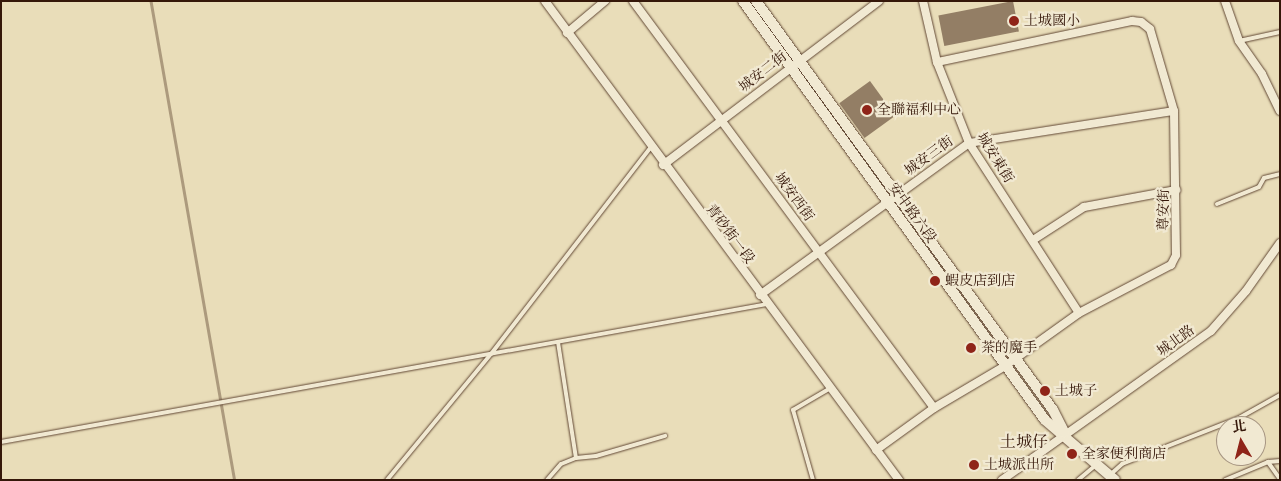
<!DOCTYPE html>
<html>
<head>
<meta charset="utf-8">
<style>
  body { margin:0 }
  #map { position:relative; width:1281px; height:481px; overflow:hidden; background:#e9ddb9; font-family:"Old Standard TT","Noto Serif TC",serif }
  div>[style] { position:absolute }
  .stream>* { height:2.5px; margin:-1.25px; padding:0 1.25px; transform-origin:1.25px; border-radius:1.25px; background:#ac9a7d }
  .building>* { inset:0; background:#937e65; transform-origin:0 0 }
  .roads { filter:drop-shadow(0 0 1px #624835) drop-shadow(0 0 1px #624835) }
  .lane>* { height:4px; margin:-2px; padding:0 2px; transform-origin:2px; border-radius:2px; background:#f1e9d2 }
  .street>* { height:8px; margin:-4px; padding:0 4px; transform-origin:4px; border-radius:4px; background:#f1e9d2 }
  .secondary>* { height:10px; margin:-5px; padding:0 5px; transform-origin:5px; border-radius:5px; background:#f1e9d2 }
  .dots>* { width:14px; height:14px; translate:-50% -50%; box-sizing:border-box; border:2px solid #f1e9d2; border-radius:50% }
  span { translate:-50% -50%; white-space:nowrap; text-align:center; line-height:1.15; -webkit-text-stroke:4.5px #f1e9d2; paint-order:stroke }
  .poi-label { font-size:14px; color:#351709 }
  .left { translate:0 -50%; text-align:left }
  .street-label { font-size:14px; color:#351709 }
  .quarter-label { font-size:16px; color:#351709 }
  .frame { position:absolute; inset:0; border:2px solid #351709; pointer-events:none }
  .north { position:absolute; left:1216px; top:416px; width:50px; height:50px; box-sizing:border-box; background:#f1e9d2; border:1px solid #a69582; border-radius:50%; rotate:352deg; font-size:14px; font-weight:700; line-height:20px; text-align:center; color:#351709 }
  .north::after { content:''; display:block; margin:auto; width:18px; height:22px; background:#8f2418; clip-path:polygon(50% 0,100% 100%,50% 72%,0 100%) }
</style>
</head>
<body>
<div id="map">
  <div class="stream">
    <div style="left:151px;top:1px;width:486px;rotate:80.1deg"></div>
  </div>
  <div class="building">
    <div style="left:1013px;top:1px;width:31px;height:76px;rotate:79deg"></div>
    <div style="left:870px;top:81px;width:43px;height:38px;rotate:54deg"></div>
  </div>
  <div class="roads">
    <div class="lane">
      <div style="left:1239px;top:41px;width:42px;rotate:-12.4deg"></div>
      <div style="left:1217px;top:204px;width:45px;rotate:-22deg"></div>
      <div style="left:1259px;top:187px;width:10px;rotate:-61deg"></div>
      <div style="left:1264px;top:178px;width:16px;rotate:-14deg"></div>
      <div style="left:558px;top:342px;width:117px;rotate:81.2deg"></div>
      <div style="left:1px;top:442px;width:778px;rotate:-10.21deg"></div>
      <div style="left:1268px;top:462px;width:21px;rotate:55deg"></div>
      <div style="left:1111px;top:474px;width:15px;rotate:-42deg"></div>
      <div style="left:1122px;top:464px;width:126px;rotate:-21.5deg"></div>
      <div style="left:1239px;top:418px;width:47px;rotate:-29.3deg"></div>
      <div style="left:387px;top:480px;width:163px;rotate:-50.5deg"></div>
      <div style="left:491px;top:354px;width:260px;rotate:-52.3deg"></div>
      <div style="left:547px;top:480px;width:21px;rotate:-49deg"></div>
      <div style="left:561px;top:464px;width:16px;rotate:-22deg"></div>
      <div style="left:576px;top:458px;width:20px;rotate:-6deg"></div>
      <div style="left:596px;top:456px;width:72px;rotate:-16.2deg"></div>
      <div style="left:813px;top:480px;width:73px;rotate:-105.9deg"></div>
      <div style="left:793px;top:410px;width:42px;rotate:-30.3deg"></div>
      <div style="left:1078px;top:480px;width:23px;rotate:-40deg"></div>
      <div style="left:1225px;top:480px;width:47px;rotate:-22.7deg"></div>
      <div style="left:1268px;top:462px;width:12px;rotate:-5deg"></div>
    </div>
    <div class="street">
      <div style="left:545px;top:1px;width:596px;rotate:53.53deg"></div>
      <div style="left:633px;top:1px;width:506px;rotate:53.51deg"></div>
      <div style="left:923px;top:1px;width:63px;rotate:77.1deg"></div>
      <div style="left:937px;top:62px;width:87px;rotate:68.4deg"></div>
      <div style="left:969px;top:143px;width:202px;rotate:57.1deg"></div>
      <div style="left:1225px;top:1px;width:42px;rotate:70.7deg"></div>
      <div style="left:1239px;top:41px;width:40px;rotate:55.1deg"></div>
      <div style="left:1262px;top:74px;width:41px;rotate:64.1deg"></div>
      <div style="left:567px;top:33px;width:50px;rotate:-40.1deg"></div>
      <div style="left:663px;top:165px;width:271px;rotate:-37.2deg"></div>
      <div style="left:1033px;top:240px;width:61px;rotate:-32.9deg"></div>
      <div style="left:1084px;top:207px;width:94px;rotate:-10.5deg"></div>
      <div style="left:760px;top:295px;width:258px;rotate:-36deg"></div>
      <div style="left:969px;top:143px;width:207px;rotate:-8.9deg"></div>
      <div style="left:876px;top:450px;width:72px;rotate:-35.9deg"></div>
      <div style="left:934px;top:408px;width:82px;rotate:-30.6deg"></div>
      <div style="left:1005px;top:366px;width:91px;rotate:-35.6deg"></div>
      <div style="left:1079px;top:313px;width:104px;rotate:-27.6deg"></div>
      <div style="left:1171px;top:265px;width:11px;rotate:-63deg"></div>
      <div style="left:1176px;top:255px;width:144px;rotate:-90.8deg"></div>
      <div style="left:1174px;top:111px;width:85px;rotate:-106.3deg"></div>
      <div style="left:1150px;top:29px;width:11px;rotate:-142deg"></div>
      <div style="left:1141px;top:22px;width:9px;rotate:-174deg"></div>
      <div style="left:1132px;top:21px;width:199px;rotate:168.1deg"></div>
      <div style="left:1002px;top:480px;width:257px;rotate:-35.5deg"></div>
      <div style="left:1211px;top:331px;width:53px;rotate:-48.8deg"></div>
      <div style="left:1246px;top:291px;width:59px;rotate:-54.7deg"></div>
    </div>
    <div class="secondary">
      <div style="left:743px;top:1px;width:516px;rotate:54.22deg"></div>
      <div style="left:1045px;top:420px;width:92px;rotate:40.6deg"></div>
      <div style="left:756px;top:1px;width:505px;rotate:54.01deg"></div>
      <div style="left:1053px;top:410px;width:25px;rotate:63deg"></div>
    </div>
  </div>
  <div class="dots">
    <div style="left:1014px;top:21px;background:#8f2418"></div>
    <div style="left:867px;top:110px;background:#8f2418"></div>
    <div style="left:935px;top:281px;background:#8f2418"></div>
    <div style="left:971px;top:348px;background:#8f2418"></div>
    <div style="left:1045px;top:391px;background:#8f2418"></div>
    <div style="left:1072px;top:454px;background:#8f2418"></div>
    <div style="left:974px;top:465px;background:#8f2418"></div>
  </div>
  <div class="poi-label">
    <span class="left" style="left:1024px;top:21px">土城國小</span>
    <span class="left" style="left:877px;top:110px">全聯福利中心</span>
    <span class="left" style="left:945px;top:281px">蝦皮店到店</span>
    <span class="left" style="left:981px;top:348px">茶的魔手</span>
    <span class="left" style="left:1055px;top:391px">土城子</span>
    <span class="left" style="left:1082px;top:454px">全家便利商店</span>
    <span class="left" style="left:984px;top:465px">土城派出所</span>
  </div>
  <div class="street-label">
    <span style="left:763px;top:72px;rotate:-38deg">城安二街</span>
    <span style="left:929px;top:156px;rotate:-36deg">城安三街</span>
    <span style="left:995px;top:158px;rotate:58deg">城安東街</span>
    <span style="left:794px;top:197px;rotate:54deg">城安西街</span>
    <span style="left:1164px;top:210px;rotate:-89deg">尊安街</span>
    <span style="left:912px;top:213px;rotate:54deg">安中路六段</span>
    <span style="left:730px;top:234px;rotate:53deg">青砂街一段</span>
    <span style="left:1176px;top:341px;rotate:-36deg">城北路</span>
  </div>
  <div class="quarter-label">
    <span style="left:1024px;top:443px">土城仔</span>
  </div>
  <div class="frame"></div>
  <div class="north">北</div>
</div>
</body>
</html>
